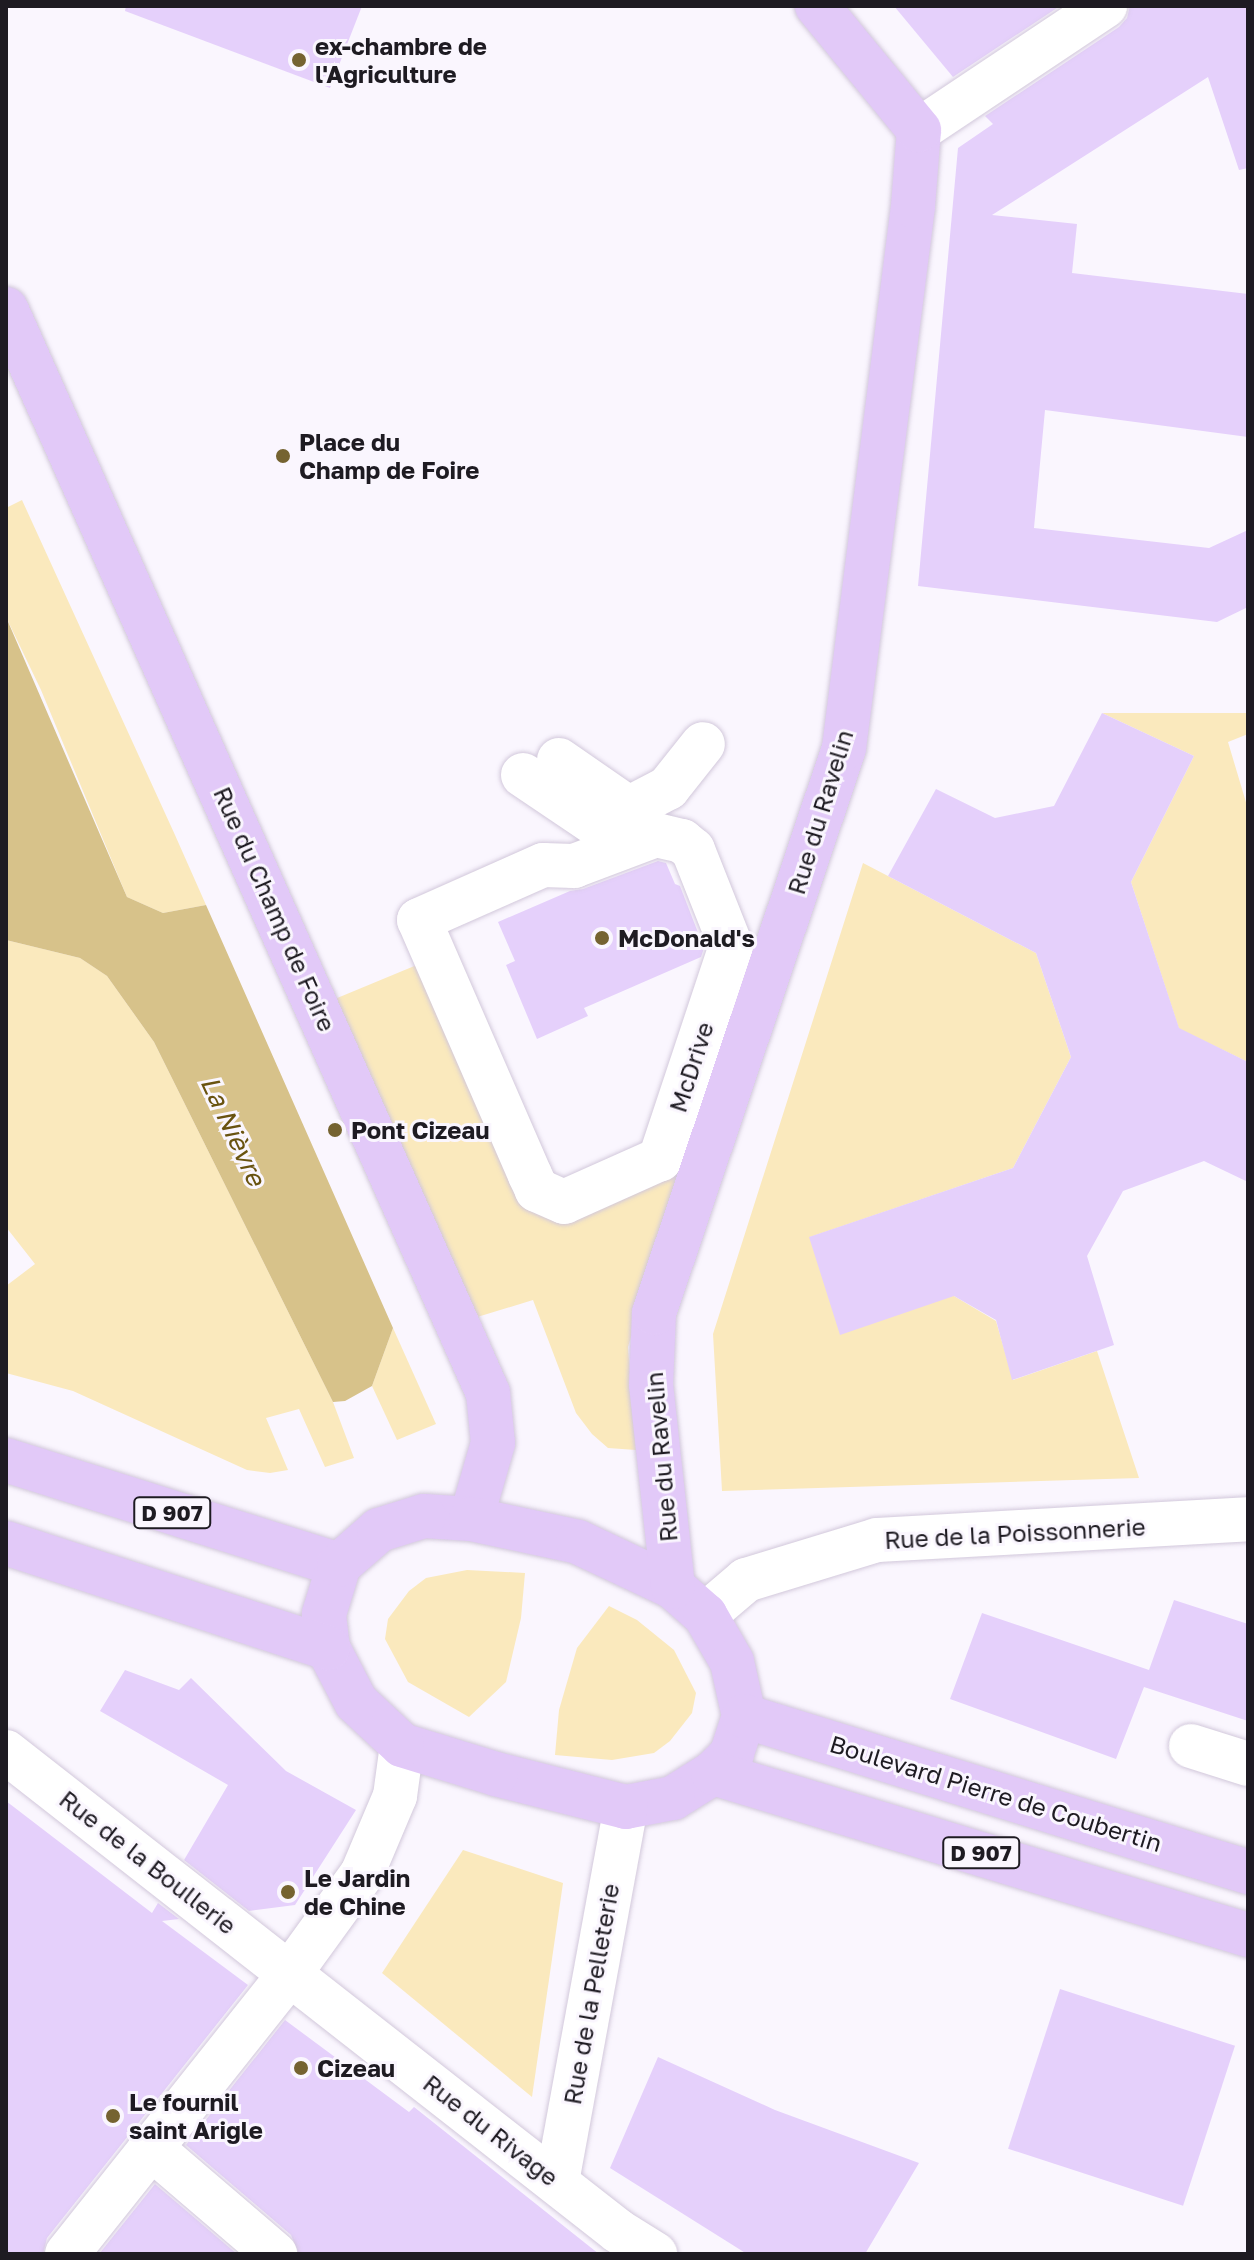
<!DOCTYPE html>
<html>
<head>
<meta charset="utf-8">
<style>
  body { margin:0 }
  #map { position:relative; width:1254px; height:2260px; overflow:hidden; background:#faf6fe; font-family:"Golos Text",sans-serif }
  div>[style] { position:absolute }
  .green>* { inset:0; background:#fae9bd }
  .water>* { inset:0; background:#d7c28a }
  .building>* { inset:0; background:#e5d0fb; transform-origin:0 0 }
  .roads { filter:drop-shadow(0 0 2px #d2c8db) drop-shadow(0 0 2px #d2c8db) }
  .minor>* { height:44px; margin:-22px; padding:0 22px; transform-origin:22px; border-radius:22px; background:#fff }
  .major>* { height:44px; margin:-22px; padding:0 22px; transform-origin:22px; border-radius:22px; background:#e2c9f8 }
  .dots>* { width:22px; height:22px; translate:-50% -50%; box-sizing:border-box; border:4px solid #faf6fe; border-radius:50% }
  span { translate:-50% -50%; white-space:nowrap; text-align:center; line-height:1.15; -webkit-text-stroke:6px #faf6fe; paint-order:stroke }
  .shield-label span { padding:2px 6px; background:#faf6fe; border:2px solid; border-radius:6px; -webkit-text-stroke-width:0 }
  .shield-label { font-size:22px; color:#1e1b22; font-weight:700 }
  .poi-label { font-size:24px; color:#1e1b22; font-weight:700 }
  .left { translate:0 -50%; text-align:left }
  .street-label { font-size:24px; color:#1e1b22 }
  .water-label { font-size:26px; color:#695310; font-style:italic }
  .frame { position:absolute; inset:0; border:8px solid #1e1b22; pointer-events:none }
</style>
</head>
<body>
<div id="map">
  <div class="green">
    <div style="clip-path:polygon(22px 500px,175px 835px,206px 905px,163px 913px,127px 897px,41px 690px,6px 617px,6px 508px)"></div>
    <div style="clip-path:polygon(1102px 713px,1248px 713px,1248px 734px,1228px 742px,1248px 809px,1248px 1062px,1179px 1029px,1131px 882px,1194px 756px)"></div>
    <div style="clip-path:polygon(863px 863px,1036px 953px,1071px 1057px,1013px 1168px,810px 1237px,954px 1296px,996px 1321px,1013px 1380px,1097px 1351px,1139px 1478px,722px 1491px,713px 1334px)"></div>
    <div style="clip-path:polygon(6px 940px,80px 958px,107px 976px,154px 1042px,333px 1402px,354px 1458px,325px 1467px,299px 1409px,266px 1418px,288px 1470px,270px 1473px,247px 1470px,73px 1391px,6px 1373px,6px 1286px,35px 1264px,6px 1227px)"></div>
    <div style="clip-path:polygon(424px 962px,578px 1214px,682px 1170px,628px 1347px,636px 1450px,608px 1448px,592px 1434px,576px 1413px,533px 1300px,474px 1318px,330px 1001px)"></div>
    <div style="clip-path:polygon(393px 1328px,436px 1424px,397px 1440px,372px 1386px)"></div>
    <div style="clip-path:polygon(467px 1570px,525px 1573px,521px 1618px,506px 1682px,469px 1717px,408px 1682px,385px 1639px,388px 1619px,409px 1591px,426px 1578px)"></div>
    <div style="clip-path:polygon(609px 1606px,637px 1620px,674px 1650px,696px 1693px,692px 1713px,670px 1741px,654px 1753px,612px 1760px,555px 1755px,559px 1710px,577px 1648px)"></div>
    <div style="clip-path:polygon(463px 1850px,563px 1883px,532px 2097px,382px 1973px)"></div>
  </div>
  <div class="water">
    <div style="clip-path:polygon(6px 617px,127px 897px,163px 913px,206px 905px,393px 1328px,372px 1386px,345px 1401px,333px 1402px,154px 1042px,107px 976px,80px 958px,6px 940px)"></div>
  </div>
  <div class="building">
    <div style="clip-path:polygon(126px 6px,362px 6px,330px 88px,125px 11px)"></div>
    <div style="clip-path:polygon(894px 6px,1060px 6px,953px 77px)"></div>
    <div style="clip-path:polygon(1130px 6px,1248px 6px,1248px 168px,1239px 170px,1208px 77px,992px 215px,1077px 224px,1072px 273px,1248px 294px,1248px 437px,1045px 410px,1034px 528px,1209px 548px,1248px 530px,1248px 607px,1217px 622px,918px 586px,958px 148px,993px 124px,985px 116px,1119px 27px,1127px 18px)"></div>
    <div style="clip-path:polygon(1102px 713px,1194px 756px,1131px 882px,1179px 1028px,1248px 1062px,1248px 1182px,1204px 1161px,1123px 1191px,1087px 1256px,1114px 1345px,1012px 1380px,996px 1320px,954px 1296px,840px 1335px,809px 1237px,1013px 1168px,1071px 1057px,1036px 953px,888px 876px,936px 789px,995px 818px,1054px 806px)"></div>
    <div style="clip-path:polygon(658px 861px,666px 863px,675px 884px,680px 886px,704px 948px,701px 957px,584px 1008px,588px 1016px,537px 1039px,506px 965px,515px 961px,498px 922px,570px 891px,583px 889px)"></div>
    <div style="clip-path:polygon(1174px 1600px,1248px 1624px,1248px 1721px,1144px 1687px,1116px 1759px,950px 1699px,982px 1613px,1149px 1670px)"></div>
    <div style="clip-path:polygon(125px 1670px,179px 1690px,191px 1678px,286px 1771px,356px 1810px,295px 1905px,249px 1911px,184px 1860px,228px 1785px,100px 1711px)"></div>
    <div style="clip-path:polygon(6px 1801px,152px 1913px,158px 1903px,179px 1919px,162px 1921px,248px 1985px,47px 2238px,43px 2254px,6px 2254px)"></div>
    <div style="left:1060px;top:1989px;width:184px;height:168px;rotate:18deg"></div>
    <div style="clip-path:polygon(285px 2020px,409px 2112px,414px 2107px,599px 2254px,299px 2254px,291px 2235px,186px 2145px)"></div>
    <div style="clip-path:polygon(658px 2057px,775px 2110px,919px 2163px,865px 2254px,747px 2254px,610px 2168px)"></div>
    <div style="clip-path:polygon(155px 2184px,237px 2254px,99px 2254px)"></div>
  </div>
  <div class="roads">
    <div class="minor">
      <div style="left:919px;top:130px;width:224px;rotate:-33.7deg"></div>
      <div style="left:559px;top:760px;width:84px;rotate:34.8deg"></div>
      <div style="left:523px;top:775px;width:89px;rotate:34deg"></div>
      <div style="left:597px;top:825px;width:80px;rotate:-27.5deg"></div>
      <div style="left:668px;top:788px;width:56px;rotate:-51.5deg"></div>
      <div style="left:656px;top:835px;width:27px;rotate:13deg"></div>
      <div style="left:682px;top:841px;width:14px;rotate:39deg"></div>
      <div style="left:693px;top:850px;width:103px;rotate:68.4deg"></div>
      <div style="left:731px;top:946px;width:225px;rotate:108.4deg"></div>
      <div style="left:660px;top:1159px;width:105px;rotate:155.9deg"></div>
      <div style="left:564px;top:1202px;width:30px;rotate:-156deg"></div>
      <div style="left:537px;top:1190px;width:17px;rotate:-115deg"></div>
      <div style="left:530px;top:1175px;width:278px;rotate:-113.5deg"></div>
      <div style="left:419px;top:920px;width:136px;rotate:-23.9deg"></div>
      <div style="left:543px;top:865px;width:31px;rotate:2deg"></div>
      <div style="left:574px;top:866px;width:88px;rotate:-20.7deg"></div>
      <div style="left:705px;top:1615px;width:54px;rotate:-40.5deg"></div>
      <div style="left:746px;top:1580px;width:137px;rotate:-17deg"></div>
      <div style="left:877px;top:1540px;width:372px;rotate:-3.2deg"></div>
      <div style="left:1191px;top:1746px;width:60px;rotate:17.5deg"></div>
      <div style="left:6px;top:1752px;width:777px;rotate:38.05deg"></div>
      <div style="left:618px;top:2231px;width:44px;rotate:31.9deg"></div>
      <div style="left:150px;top:2147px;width:165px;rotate:40.6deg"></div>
      <div style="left:557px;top:2182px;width:381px;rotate:-79.6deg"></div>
      <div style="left:67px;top:2254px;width:360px;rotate:-51.5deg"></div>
      <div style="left:291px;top:1972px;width:121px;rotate:-54.1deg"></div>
      <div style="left:362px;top:1874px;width:85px;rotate:-67.1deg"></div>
      <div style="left:395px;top:1796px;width:51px;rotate:-82.2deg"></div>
    </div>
    <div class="major">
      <div style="left:6px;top:309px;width:1186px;rotate:66.03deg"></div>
      <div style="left:488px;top:1393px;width:50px;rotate:84.3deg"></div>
      <div style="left:493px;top:1443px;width:79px;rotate:106.1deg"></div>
      <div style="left:6px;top:1460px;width:349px;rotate:17.5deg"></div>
      <div style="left:424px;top:1516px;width:47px;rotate:3.7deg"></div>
      <div style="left:471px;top:1519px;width:109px;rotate:12.1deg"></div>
      <div style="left:578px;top:1542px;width:105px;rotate:25.3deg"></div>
      <div style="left:673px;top:1587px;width:43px;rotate:41.2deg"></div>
      <div style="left:705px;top:1615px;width:54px;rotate:60.1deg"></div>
      <div style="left:732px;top:1662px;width:55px;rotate:77.5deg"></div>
      <div style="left:744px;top:1716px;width:40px;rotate:108deg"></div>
      <div style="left:732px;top:1754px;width:27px;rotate:135deg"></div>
      <div style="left:713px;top:1773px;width:47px;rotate:148deg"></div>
      <div style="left:673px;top:1798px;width:48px;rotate:169.2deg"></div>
      <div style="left:626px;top:1807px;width:134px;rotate:-165.8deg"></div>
      <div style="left:496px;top:1774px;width:98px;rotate:-162.9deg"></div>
      <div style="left:402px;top:1745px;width:63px;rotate:-136.9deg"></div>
      <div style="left:356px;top:1702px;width:61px;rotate:-117.4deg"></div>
      <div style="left:328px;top:1648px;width:34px;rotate:-97deg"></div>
      <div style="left:324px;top:1614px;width:51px;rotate:-73deg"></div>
      <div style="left:339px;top:1565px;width:53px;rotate:-41.2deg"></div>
      <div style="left:379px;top:1530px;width:47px;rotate:-17.3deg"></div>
      <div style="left:6px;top:1543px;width:339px;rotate:18.1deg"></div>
      <div style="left:673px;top:1587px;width:203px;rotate:-96.2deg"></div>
      <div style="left:651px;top:1385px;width:72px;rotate:-87.6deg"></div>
      <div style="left:654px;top:1313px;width:596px;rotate:-71.41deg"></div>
      <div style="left:844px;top:748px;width:546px;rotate:-82.74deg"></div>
      <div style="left:913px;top:206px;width:76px;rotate:-85.5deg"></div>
      <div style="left:919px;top:130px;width:161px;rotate:-129.4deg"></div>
      <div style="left:744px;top:1716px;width:528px;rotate:17.2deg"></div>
      <div style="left:713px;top:1773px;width:559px;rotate:16.85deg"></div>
    </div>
  </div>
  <div class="dots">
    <div style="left:299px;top:60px;background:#756331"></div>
    <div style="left:283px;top:456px;background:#756331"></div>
    <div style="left:602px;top:938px;background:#756331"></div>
    <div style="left:335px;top:1130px;background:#756331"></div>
    <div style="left:288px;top:1892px;background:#756331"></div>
    <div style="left:301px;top:2068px;background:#756331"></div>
    <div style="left:113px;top:2116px;background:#756331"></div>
  </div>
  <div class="shield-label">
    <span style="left:172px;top:1513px">D 907</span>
    <span style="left:981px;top:1853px">D 907</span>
  </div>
  <div class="poi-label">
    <span class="left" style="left:315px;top:60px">ex-chambre de<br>l'Agriculture</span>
    <span class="left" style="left:299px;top:456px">Place du<br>Champ de Foire</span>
    <span class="left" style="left:618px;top:938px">McDonald's</span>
    <span class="left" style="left:351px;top:1130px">Pont Cizeau</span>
    <span class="left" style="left:304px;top:1892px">Le Jardin<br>de Chine</span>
    <span class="left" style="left:317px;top:2068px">Cizeau</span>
    <span class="left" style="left:129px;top:2116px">Le fournil<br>saint Arigle</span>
  </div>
  <div class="street-label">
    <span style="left:820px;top:812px;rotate:-73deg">Rue du Ravelin</span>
    <span style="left:275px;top:909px;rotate:66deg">Rue du Champ de Foire</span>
    <span style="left:691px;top:1067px;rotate:-72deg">McDrive</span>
    <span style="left:661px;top:1457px;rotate:-95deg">Rue du Ravelin</span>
    <span style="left:1015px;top:1533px;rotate:-3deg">Rue de la Poissonnerie</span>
    <span style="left:996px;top:1793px;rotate:17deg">Boulevard Pierre de Coubertin</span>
    <span style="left:148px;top:1862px;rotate:38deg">Rue de la Boullerie</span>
    <span style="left:591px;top:1994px;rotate:-80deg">Rue de la Pelleterie</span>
    <span style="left:491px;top:2130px;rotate:38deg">Rue du Rivage</span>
  </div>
  <div class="water-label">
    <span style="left:233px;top:1131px;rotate:65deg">La Nièvre</span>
  </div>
  <div class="frame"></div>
</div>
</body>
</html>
